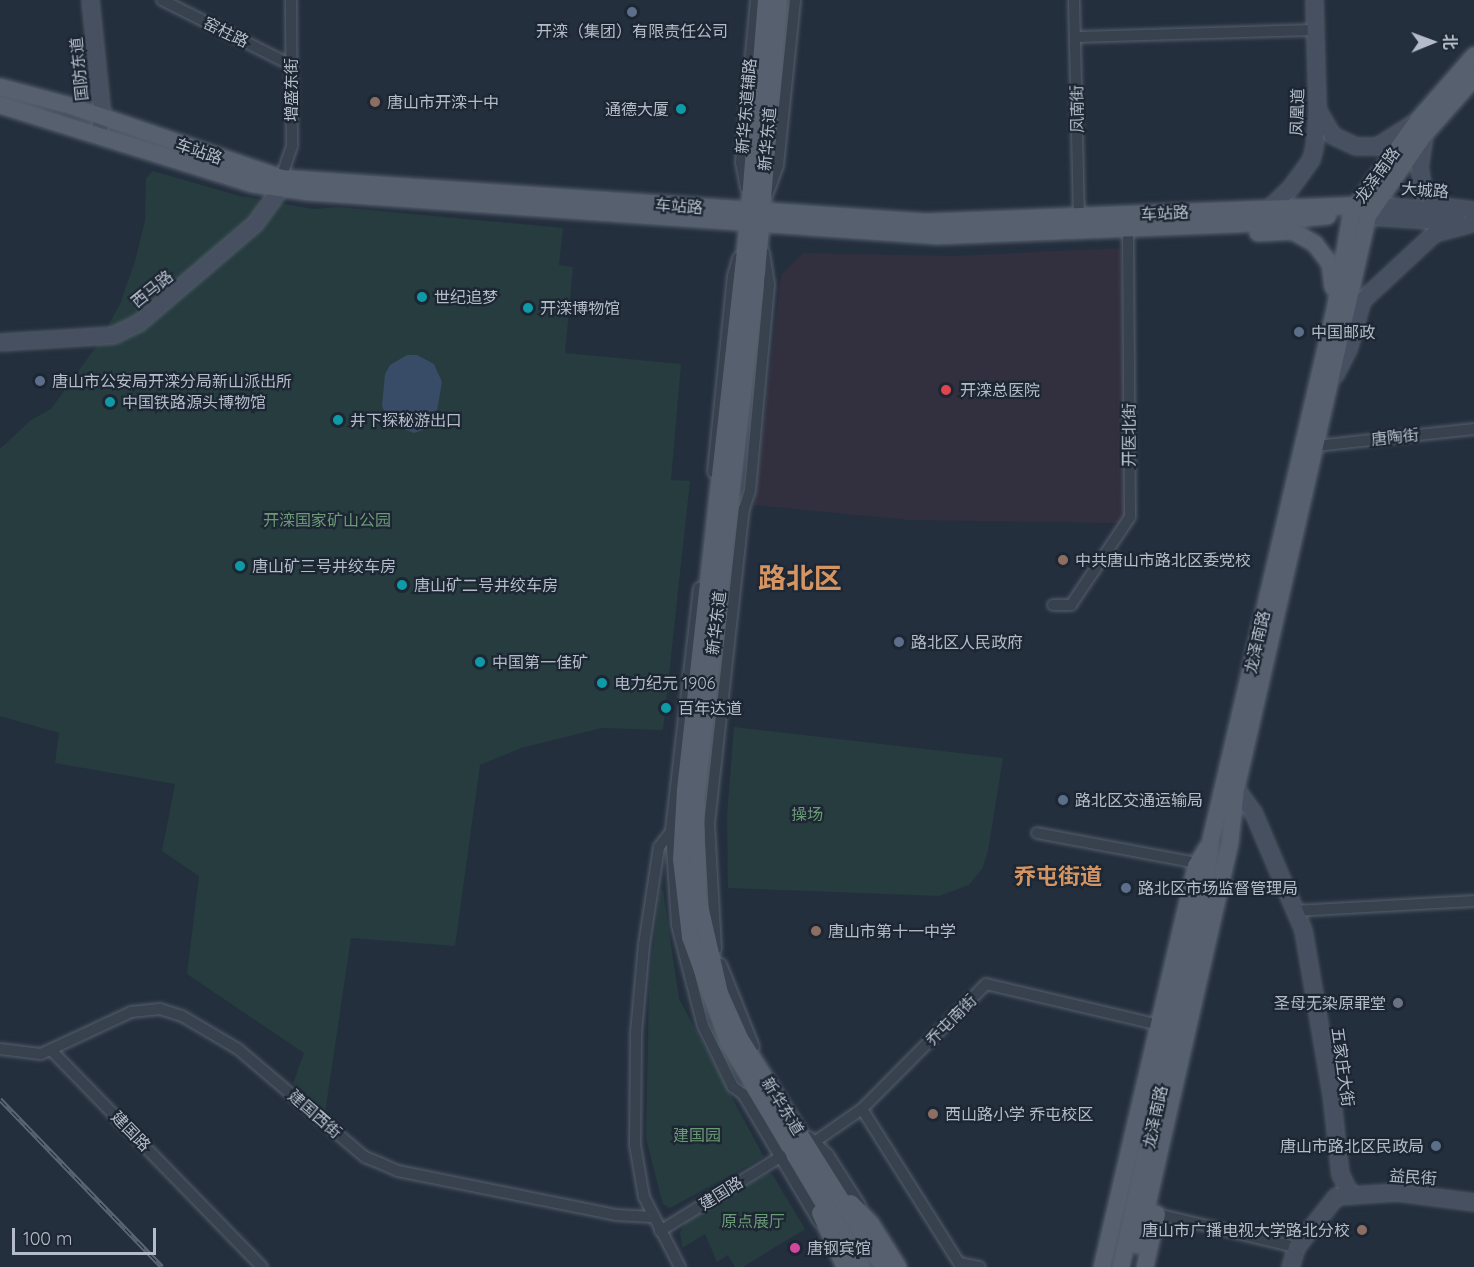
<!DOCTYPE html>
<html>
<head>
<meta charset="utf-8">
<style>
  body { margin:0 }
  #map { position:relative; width:1474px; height:1267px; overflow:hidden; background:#242f3e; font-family:Quicksand,"Noto Sans SC",sans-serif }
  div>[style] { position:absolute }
  .medical>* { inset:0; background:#32303f }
  .green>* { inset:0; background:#263c3f }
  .water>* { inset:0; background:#394c67 }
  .roads { filter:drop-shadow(0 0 2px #565f6c) drop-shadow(0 0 2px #565f6c) }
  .street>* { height:10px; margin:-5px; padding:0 5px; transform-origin:5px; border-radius:5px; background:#38414e }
  .secondary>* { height:15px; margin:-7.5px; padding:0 7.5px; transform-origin:7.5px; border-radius:7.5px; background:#465061 }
  .primary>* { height:16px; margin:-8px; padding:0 8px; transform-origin:8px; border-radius:8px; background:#56606e }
  .rail>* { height:5px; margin-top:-2.5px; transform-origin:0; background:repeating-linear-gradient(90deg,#1d2633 0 9px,#5a6575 0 18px); box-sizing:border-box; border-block:2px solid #5a6575 }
  .dots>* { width:16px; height:16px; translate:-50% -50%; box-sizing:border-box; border:3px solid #1d2633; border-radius:50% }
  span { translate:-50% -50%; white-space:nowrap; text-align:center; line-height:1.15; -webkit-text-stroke:4.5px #1d2633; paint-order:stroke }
  .poi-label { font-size:16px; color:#b4bcc9 }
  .left { translate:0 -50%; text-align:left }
  .right { translate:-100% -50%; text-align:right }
  .street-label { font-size:16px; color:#b4bcc9 }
  .park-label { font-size:16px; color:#6b9a76 }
  .district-label { font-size:22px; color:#d59563; font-weight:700 }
  .town-label { font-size:28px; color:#d59563; font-weight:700 }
  .north { position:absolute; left:1402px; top:12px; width:60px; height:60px; -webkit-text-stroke:4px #1d2633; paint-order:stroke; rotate:89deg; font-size:16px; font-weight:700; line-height:24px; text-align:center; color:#b4bcc9 }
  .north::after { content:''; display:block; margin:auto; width:21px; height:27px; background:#b4bcc9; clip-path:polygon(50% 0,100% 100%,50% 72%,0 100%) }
  .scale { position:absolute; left:12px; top:1228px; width:144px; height:27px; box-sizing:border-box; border:3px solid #b4bcc9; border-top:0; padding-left:8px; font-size:18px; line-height:21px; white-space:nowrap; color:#b4bcc9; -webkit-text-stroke:4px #1d2633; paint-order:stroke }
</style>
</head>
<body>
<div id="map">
  <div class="medical">
    <div style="clip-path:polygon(1121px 248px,1126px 514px,1120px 523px,909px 520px,754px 505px,781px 275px,803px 253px,957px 256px)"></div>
  </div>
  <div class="green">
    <div style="clip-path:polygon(153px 171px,240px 196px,313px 209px,338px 207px,563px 228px,559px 265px,573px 267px,565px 353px,681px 364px,671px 480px,690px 481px,663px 730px,602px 728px,521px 748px,480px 765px,455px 946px,351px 938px,325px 1113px,293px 1083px,304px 1053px,187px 974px,199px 876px,162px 851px,175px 784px,55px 763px,59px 733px,0 716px,0 449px,31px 420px,51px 409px,98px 344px,120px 304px,135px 261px,145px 221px,146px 178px)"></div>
    <div style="clip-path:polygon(734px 727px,1003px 758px,988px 851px,982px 869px,969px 885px,939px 896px,728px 888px,727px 816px)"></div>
    <div style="clip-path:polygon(660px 890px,663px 890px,679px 999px,764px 1157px,670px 1208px,663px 1204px,646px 1139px,649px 985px)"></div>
    <div style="clip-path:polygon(767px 1173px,772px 1174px,805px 1229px,743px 1267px,735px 1267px,728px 1255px,717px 1262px,705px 1234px,682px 1248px,680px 1232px,687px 1221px)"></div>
  </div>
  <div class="water">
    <div style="clip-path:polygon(407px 355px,417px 355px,434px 364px,442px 382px,436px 417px,423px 430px,414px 433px,389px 423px,382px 406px,385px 374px,390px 365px)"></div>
  </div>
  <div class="roads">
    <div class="street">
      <div style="left:162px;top:0;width:144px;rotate:26.7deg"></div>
      <div style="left:1074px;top:0;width:217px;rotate:88.7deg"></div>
      <div style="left:1075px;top:37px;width:240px;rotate:-1.7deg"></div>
      <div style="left:281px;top:178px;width:34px;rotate:-71deg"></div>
      <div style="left:292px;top:146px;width:146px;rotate:-90.4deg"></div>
      <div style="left:746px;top:188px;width:26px;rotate:-101deg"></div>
      <div style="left:741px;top:162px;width:163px;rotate:-84.7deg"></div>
      <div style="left:768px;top:193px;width:30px;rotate:-70deg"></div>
      <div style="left:778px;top:165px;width:166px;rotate:-84.1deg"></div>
      <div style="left:1316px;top:446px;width:159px;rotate:-6.1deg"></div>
      <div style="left:713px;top:472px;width:197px;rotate:-84.2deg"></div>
      <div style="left:733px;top:276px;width:19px;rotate:-74deg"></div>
      <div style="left:699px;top:588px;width:245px;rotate:96.6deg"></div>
      <div style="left:671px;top:831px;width:94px;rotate:86.3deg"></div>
      <div style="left:677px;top:925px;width:104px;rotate:75.6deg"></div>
      <div style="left:703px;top:1026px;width:68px;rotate:63.8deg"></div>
      <div style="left:733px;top:1087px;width:12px;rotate:35deg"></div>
      <div style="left:743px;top:1094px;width:149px;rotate:59.3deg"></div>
      <div style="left:1053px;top:605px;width:18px"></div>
      <div style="left:1071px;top:605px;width:106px;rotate:-56.2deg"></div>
      <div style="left:1130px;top:517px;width:288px;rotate:-90.4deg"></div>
      <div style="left:673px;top:829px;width:23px;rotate:128deg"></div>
      <div style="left:659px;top:847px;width:99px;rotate:98.7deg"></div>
      <div style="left:644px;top:945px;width:88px;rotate:95.2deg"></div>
      <div style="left:636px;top:1033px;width:112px;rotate:90.5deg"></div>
      <div style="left:635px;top:1145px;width:53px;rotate:80.2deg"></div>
      <div style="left:644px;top:1197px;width:79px;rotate:62.8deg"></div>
      <div style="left:1037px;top:833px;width:164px;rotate:10.6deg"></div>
      <div style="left:1295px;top:911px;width:179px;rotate:-3.2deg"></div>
      <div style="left:716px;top:949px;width:125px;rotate:-93.2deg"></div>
      <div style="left:709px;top:824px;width:317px;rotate:-83.7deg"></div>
      <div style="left:744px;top:509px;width:20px;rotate:-72deg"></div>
      <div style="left:750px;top:490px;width:207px;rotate:-84.7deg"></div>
      <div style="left:769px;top:284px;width:32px;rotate:-99deg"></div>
      <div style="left:721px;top:964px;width:89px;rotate:68.3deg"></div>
      <div style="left:0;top:1049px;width:41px;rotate:7deg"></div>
      <div style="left:41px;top:1054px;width:99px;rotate:-25deg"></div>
      <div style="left:131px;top:1012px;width:29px;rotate:-6deg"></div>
      <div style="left:160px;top:1009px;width:23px;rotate:18deg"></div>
      <div style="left:182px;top:1016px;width:65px;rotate:30.5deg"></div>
      <div style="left:238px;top:1049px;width:167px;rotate:40.4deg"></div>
      <div style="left:365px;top:1157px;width:18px;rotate:22deg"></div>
      <div style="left:382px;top:1164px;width:17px;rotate:24deg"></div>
      <div style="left:398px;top:1171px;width:222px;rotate:11.4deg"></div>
      <div style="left:616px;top:1215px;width:36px;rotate:3deg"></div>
      <div style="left:51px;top:1050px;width:303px;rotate:45.8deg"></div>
      <div style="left:862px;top:1109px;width:182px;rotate:57.8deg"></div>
      <div style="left:959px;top:1263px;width:21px;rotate:11deg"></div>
      <div style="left:809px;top:1137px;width:26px;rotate:43deg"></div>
      <div style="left:828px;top:1155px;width:59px;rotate:57.4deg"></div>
      <div style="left:810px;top:1145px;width:63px;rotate:-34.7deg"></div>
      <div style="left:862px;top:1109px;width:176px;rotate:-45.2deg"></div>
      <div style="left:986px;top:984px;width:178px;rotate:13.3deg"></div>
      <div style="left:1157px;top:1214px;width:143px;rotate:13.4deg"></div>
      <div style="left:660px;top:1231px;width:143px;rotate:-31.6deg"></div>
    </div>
    <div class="secondary">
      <div style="left:90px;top:0;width:118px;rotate:84.1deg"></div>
      <div style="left:102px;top:117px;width:18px;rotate:106deg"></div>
      <div style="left:1317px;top:109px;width:30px;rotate:60deg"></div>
      <div style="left:1332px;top:135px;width:26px;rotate:25deg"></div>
      <div style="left:1356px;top:146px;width:21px"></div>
      <div style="left:1377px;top:146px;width:45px;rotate:-32.3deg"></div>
      <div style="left:1424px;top:135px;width:31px;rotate:99deg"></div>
      <div style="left:1419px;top:166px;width:24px;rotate:81deg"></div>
      <div style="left:1423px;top:190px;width:24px;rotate:42deg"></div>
      <div style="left:1441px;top:206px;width:33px;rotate:7deg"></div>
      <div style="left:1373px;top:205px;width:71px;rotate:4deg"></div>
      <div style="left:1268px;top:209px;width:30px;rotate:-44deg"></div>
      <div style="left:1290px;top:188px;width:36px;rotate:-54deg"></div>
      <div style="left:1311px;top:159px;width:12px;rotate:-76deg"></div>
      <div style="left:1314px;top:147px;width:38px;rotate:-85deg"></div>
      <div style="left:1317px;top:109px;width:109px;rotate:-91.6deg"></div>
      <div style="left:1368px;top:216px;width:90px;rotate:3.8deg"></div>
      <div style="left:0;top:342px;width:113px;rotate:-3.5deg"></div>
      <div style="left:113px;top:335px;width:28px;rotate:-26deg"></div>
      <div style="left:138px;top:323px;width:154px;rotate:-40.5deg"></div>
      <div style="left:255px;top:223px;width:41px;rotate:-54deg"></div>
      <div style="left:279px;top:190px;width:12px;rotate:-81deg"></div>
      <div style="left:1335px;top:374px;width:28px;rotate:-63deg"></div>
      <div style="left:1348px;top:349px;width:51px;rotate:-74.1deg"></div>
      <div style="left:1362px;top:300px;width:98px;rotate:-42.9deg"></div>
      <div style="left:1434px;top:233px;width:38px;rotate:-15deg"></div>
      <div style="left:1236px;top:789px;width:29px;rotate:54deg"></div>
      <div style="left:1253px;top:812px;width:128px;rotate:67deg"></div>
      <div style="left:1303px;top:930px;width:165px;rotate:80.3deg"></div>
      <div style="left:1331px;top:1093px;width:81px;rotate:83.7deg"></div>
      <div style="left:1340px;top:1174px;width:20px;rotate:63deg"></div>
      <div style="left:1290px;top:1267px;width:21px;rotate:-73deg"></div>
      <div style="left:1296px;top:1247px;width:65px;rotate:-51.9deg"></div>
      <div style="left:1336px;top:1196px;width:61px;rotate:-3.8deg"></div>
      <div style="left:1397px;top:1192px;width:78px;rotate:7.4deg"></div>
    </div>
    <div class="primary">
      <div style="left:766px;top:0;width:224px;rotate:94.6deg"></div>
      <div style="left:748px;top:223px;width:570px;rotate:96.34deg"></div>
      <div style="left:685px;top:790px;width:69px;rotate:93.3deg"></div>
      <div style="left:681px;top:859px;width:79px;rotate:83.4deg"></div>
      <div style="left:690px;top:937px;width:112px;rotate:70.1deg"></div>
      <div style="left:728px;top:1042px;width:262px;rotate:59.2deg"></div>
      <div style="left:779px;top:0;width:273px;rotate:94.6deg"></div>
      <div style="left:757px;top:272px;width:531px;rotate:96.6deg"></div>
      <div style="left:696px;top:799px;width:98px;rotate:88.8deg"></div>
      <div style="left:698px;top:897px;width:98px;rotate:77.1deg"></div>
      <div style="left:720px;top:993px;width:49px;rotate:66deg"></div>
      <div style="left:740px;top:1038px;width:270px;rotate:58deg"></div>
      <div style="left:0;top:87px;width:73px;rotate:15deg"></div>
      <div style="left:71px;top:106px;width:222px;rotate:18.9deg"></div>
      <div style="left:281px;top:178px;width:647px;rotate:3.9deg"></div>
      <div style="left:927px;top:222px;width:446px;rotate:-2.2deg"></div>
      <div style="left:0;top:105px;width:264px;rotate:17.4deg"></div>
      <div style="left:252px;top:184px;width:56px;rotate:8.3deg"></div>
      <div style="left:307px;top:192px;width:633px;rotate:3.99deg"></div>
      <div style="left:938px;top:236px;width:301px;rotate:-2.3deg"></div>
      <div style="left:1239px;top:224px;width:89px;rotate:-5.1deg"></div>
      <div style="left:1258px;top:233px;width:34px;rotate:-3deg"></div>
      <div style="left:1292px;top:231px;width:26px;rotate:29deg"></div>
      <div style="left:1315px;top:244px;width:25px;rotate:53deg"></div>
      <div style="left:1330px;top:264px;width:23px;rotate:83deg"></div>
      <div style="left:851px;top:1203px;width:29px;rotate:46deg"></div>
      <div style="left:871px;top:1224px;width:51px;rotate:57.9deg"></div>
      <div style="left:820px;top:1213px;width:60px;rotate:65.2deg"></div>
      <div style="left:1138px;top:1245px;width:412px;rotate:-77.1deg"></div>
      <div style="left:1230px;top:843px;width:54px;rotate:-83.7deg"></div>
      <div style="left:1236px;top:789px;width:588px;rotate:-77.03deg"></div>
      <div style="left:1368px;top:216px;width:98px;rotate:-55.3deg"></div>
      <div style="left:1424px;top:135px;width:76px;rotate:-48.7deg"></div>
      <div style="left:1102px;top:1267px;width:412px;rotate:-76.8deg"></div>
      <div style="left:1196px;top:866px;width:21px;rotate:-59deg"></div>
      <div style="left:1121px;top:1267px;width:396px;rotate:-77.6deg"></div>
      <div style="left:1206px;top:880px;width:41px;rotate:-83deg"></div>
      <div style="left:1211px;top:839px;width:544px;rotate:-76.83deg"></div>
      <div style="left:1335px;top:309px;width:96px;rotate:-80.4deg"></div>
      <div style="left:1351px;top:214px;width:117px;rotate:-54.4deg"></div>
      <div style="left:1419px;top:119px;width:84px;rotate:-48.9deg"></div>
      <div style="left:1145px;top:1267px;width:54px;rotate:-77.2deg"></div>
    </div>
  </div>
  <div class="rail">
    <div style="left:0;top:1099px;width:233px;rotate:46deg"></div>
  </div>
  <div class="dots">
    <div style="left:632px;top:12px;background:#5c6f8a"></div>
    <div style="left:375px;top:102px;background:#8d6e63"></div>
    <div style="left:681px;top:109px;background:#0f9aa8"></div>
    <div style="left:422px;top:297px;background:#0f9aa8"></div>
    <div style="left:528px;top:308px;background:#0f9aa8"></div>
    <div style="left:1299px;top:332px;background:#5c6f8a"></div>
    <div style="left:40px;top:381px;background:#5c6f8a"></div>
    <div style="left:946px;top:390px;background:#e0444e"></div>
    <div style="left:110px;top:402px;background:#0f9aa8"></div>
    <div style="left:338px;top:420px;background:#0f9aa8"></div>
    <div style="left:1063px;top:560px;background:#8d6e63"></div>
    <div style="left:240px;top:566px;background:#0f9aa8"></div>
    <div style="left:402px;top:585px;background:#0f9aa8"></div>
    <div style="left:899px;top:642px;background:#5c6f8a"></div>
    <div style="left:480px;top:662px;background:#0f9aa8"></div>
    <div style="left:602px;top:683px;background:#0f9aa8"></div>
    <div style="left:666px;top:708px;background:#0f9aa8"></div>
    <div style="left:1063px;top:800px;background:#5c6f8a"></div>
    <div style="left:1126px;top:888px;background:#5c6f8a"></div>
    <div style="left:816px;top:931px;background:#8d6e63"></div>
    <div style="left:1398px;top:1003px;background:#6b7280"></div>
    <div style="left:933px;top:1114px;background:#8d6e63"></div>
    <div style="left:1436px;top:1146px;background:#5c6f8a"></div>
    <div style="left:1362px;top:1230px;background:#8d6e63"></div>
    <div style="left:795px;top:1248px;background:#d1479c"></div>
  </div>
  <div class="poi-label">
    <span style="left:632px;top:31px">开滦（集团）有限责任公司</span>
    <span class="left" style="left:387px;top:102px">唐山市开滦十中</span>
    <span class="right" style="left:669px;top:109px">通德大厦</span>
    <span class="left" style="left:434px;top:297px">世纪追梦</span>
    <span class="left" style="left:540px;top:308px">开滦博物馆</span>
    <span class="left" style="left:1311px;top:332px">中国邮政</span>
    <span class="left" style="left:52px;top:381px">唐山市公安局开滦分局新山派出所</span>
    <span class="left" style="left:960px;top:390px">开滦总医院</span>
    <span class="left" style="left:122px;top:402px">中国铁路源头博物馆</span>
    <span class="left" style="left:350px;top:420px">井下探秘游出口</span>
    <span class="left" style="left:1075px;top:560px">中共唐山市路北区委党校</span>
    <span class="left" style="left:252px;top:566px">唐山矿三号井绞车房</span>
    <span class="left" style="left:414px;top:585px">唐山矿二号井绞车房</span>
    <span class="left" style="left:911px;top:642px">路北区人民政府</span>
    <span class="left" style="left:492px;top:662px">中国第一佳矿</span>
    <span class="left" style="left:614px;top:683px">电力纪元 1906</span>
    <span class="left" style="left:678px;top:708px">百年达道</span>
    <span class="left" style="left:1075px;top:800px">路北区交通运输局</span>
    <span class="left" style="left:1138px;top:888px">路北区市场监督管理局</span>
    <span class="left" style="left:828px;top:931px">唐山市第十一中学</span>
    <span class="right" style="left:1386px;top:1003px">圣母无染原罪堂</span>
    <span class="left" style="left:945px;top:1114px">西山路小学 乔屯校区</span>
    <span class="right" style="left:1424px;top:1146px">唐山市路北区民政局</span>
    <span class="right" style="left:1350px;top:1230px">唐山市广播电视大学路北分校</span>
    <span class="left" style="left:807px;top:1248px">唐钢宾馆</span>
  </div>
  <div class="street-label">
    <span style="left:226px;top:32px;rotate:26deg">窑柱路</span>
    <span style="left:79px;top:69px;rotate:-96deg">国防东道</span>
    <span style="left:291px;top:90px;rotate:-90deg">增盛东街</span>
    <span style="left:746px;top:106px;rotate:-85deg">新华东道辅路</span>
    <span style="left:1077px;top:109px;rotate:-91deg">凤南街</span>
    <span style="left:1297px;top:112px;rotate:-88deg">凤凰道</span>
    <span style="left:767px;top:139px;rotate:-85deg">新华东道</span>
    <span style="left:199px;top:151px;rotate:19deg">车站路</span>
    <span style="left:1377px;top:175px;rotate:-54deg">龙泽南路</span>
    <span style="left:1425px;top:190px;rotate:4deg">大城路</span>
    <span style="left:679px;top:206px;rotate:4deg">车站路</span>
    <span style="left:1165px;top:213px;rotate:-3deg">车站路</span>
    <span style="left:152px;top:289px;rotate:-39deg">西马路</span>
    <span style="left:1129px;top:435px;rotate:-90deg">开医北街</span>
    <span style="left:1395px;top:437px;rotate:-6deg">唐陶街</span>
    <span style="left:716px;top:623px;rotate:-83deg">新华东道</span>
    <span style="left:1257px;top:642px;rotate:-77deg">龙泽南路</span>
    <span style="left:951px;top:1020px;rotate:-45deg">乔屯南街</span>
    <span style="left:1343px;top:1067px;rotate:82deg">五家庄大街</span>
    <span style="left:783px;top:1106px;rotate:58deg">新华东道</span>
    <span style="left:315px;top:1114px;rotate:41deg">建国西街</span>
    <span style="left:1155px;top:1117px;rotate:-78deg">龙泽南路</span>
    <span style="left:131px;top:1131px;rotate:46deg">建国路</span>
    <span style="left:1413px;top:1177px;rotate:4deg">益民街</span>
    <span style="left:721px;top:1193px;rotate:-32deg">建国路</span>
  </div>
  <div class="park-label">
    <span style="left:327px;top:520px">开滦国家矿山公园</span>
    <span style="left:807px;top:814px">操场</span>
    <span style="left:697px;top:1135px">建国园</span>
    <span style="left:753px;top:1221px">原点展厅</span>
  </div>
  <div class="district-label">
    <span style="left:1058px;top:877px">乔屯街道</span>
  </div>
  <div class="town-label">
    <span style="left:800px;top:578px">路北区</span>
  </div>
  <div class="north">北</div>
  <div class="scale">100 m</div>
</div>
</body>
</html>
